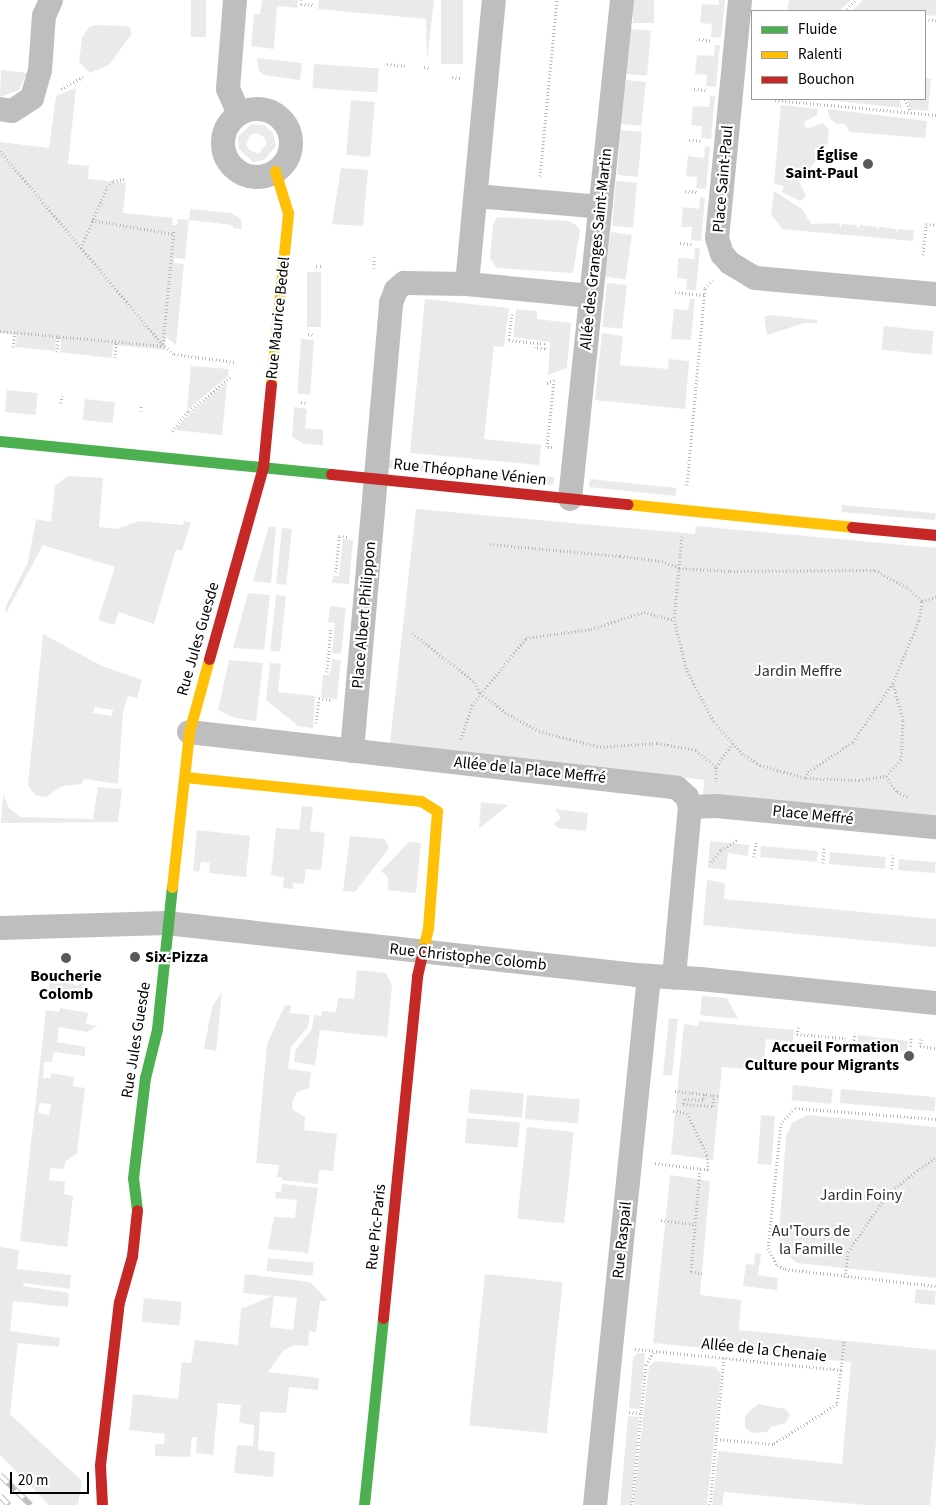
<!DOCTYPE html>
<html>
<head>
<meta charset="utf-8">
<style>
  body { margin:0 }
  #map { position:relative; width:936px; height:1505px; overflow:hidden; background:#fff; font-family:"Source Sans 3",sans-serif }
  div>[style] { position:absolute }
  .green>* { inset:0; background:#eaeaea; transform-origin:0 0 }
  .path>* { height:3px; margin-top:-1.5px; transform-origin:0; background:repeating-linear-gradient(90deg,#b8b8b8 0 1px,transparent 0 3.5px) }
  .street>* { height:24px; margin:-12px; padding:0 12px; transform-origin:12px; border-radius:12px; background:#bebebe }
  .street>.ring { margin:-12px; padding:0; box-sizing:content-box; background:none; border:24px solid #bebebe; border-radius:50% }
  .fast>* { height:11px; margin:-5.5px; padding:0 5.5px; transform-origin:5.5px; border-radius:5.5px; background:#4caf50 }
  .slow>* { height:11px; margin:-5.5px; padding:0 5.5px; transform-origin:5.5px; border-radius:5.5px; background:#ffc107 }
  .jam>* { height:11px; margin:-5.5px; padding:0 5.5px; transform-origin:5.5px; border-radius:5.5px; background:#c62828 }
  .rail>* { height:5.5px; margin-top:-2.75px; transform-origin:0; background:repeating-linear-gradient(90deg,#fff 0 11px,#bdbdbd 0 22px); box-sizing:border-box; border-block:1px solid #bdbdbd }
  .dots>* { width:14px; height:14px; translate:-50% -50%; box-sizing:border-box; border:2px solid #fff; border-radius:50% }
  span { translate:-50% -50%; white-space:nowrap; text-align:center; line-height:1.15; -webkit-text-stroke:4.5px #fff; paint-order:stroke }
  .poi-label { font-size:16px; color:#000; font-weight:700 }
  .right { translate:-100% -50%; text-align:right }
  .left { translate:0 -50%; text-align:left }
  .street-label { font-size:16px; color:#000 }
  .park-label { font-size:16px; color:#2f2f2f }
  .legend { position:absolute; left:751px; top:10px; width:175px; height:90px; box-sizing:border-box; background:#fff; border:1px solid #999; margin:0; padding:6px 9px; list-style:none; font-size:15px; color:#000 }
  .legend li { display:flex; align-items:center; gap:10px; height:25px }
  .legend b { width:25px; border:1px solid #999 }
  .scale { position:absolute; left:10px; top:1472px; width:79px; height:22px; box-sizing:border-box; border:2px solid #000; border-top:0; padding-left:6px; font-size:15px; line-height:18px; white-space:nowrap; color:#000; -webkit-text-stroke:4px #fff; paint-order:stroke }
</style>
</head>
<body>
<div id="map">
  <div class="green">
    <div style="left:191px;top:0;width:15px;height:37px"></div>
    <div style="clip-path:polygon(262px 0,298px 0,297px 8px,277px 6px,274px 49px,251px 46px,254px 14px,260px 14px)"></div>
    <div style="clip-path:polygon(319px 0,434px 0,427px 61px,426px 19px,318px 9px)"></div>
    <div style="left:441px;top:0;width:22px;height:64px"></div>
    <div style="left:633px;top:0;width:21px;height:23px"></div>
    <div style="clip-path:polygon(719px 0,725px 0,721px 38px,711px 37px,712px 24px,700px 23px,702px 4px,719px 5px)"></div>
    <div style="clip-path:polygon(789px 0,851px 0,839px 11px,787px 11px)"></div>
    <div style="clip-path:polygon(863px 0,936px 0,936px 16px,925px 15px,925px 11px,852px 11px)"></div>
    <div style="clip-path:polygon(95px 25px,126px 26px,131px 28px,131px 35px,109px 65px,90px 73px,79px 62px,82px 38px,89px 27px)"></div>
    <div style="left:630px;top:29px;width:21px;height:45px;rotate:5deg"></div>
    <div style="clip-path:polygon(715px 45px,720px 45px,716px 87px,706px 86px,707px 75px,695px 74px,697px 55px,714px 56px)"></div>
    <div style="clip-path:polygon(257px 58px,302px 63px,300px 80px,264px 75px,259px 71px)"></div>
    <div style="left:314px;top:64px;width:65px;height:24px;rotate:4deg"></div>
    <div style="clip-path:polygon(1px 70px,27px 73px,19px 90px,0 97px)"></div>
    <div style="clip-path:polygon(925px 78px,931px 79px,928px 111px,910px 109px,908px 99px,925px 99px)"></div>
    <div style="left:626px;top:80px;width:20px;height:44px;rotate:6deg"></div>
    <div style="clip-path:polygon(76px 88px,68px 164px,89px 166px,88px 179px,126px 183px,123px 213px,173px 218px,172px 225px,177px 225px,178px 219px,189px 220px,190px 209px,231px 213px,241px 219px,242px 229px,233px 228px,233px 225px,189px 220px,185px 259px,174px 258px,174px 263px,184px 264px,176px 345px,166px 337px,165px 350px,113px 345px,112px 358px,60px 352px,61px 340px,56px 339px,55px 351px,15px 347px,17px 335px,0 333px,0 142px,49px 148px,56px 96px)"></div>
    <div style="clip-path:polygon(710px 96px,715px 96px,711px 139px,701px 138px,702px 126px,691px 125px,693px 106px,709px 107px)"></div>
    <div style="clip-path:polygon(818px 99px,899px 99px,902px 108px)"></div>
    <div style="left:351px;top:100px;width:24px;height:55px;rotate:5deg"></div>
    <div style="clip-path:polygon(781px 105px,818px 109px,817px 115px,804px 122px,806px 129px,823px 123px,829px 130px,827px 147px,799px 181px,806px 197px,800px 201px,782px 192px,784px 186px,774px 184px)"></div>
    <div style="clip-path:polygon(828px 109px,927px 121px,925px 138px,850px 132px,845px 124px,837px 124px,829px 118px)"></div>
    <div style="clip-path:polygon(evenodd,251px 124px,264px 125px,273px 133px,276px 146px,264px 160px,253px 162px,239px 149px,238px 137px,251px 124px,256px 133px,264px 137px,267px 143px,259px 153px,250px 151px,246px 145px,250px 135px,256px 133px)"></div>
    <div style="left:621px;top:130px;width:21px;height:45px;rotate:5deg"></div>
    <div style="clip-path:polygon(705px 146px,710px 147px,706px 189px,696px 188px,697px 177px,686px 176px,688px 156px,704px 158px)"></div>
    <div style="clip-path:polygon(341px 168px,368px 170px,363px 226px,332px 224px)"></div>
    <div style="left:616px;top:181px;width:21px;height:45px;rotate:5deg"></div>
    <div style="clip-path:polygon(774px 191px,803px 210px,811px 224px,838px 223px,841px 228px,842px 224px,856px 225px,859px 229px,860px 225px,877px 227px,877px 230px,880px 227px,896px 229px,897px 233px,898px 229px,914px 230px,913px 241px,782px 229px,771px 214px)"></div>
    <div style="clip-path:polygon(700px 197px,705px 198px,701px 241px,691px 240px,692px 227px,681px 227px,683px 207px,699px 209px)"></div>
    <div style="clip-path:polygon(497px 217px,569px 221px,576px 225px,580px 230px,573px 273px,497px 268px,490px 258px,493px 225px)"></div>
    <div style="left:611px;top:232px;width:21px;height:45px;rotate:8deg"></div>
    <div style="clip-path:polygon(695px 248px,700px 248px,696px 290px,686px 290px,687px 279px,677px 278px,678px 258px,694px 259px)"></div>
    <div style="left:307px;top:272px;width:14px;height:55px"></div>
    <div style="left:607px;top:283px;width:20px;height:44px;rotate:6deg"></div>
    <div style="clip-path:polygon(425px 299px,509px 308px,504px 347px,494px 346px,484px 439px,541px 445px,539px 465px,410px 453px)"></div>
    <div style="clip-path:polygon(690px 299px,695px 299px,691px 340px,671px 339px,674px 309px,688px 310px)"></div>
    <div style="clip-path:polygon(516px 309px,537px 311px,537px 319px,571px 323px,567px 368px,548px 375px,550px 342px,513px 337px)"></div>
    <div style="clip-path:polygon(771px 315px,817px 320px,817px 323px,804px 323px,767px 335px,764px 317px)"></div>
    <div style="left:884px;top:326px;width:50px;height:24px;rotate:6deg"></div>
    <div style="clip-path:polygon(602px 333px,623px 336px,620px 365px,668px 369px,669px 359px,689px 361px,685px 409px,595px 400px)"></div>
    <div style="left:301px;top:339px;width:13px;height:55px;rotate:4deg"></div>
    <div style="clip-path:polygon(191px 366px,229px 369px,228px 376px,187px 410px)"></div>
    <div style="clip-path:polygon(227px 383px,222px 435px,175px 430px,192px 411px)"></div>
    <div style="left:7px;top:390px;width:31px;height:22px;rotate:6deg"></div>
    <div style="left:85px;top:399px;width:30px;height:21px;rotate:6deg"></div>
    <div style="clip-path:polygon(294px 407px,307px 409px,305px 428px,323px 430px,323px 445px,304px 444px,292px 437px)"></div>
    <div style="left:389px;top:460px;width:166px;height:8px;rotate:6deg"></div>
    <div style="clip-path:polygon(68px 476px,103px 478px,99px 527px,116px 529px,140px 521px,183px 525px,184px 521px,191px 522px,182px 551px,176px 549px,154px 624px,119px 612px,114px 625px,98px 620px,115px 567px,43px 545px,6px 613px,5px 608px,28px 562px,36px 519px,51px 522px,55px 486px)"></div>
    <div style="left:590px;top:479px;width:87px;height:8px;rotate:6deg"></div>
    <div style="left:842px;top:505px;width:94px;height:7px;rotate:5deg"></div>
    <div style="clip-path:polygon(416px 509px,695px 534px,696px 526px,936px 548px,936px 815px,703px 797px,704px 780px,390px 743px)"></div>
    <div style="clip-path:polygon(269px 526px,276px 527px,271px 583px,253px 581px)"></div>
    <div style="left:282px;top:528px;width:10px;height:56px;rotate:6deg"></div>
    <div style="clip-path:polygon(343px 539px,353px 540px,349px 584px,332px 583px,333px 576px,339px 576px)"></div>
    <div style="clip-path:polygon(248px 593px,270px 595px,264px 650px,233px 648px)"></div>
    <div style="left:276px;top:595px;width:10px;height:56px;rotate:6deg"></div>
    <div style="clip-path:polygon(330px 606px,346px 608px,341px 654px,332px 653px,335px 623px,328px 622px)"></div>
    <div style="clip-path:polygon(evenodd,43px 634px,102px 666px,142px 680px,137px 698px,128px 696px,123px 712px,118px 784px,84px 779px,82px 784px,62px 786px,46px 797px,35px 795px,28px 785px,43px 634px,95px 707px,113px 710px,112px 716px,93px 713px,95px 707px)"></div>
    <div style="clip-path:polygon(332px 659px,341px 660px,337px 699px,321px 697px,323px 675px,330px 675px)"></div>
    <div style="clip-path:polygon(229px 660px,263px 663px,256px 721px,235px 718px,218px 710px)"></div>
    <div style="clip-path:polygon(270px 663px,281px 664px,278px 692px,315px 696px,313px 728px,298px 726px,266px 700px)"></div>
    <div style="clip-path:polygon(98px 787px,122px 789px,118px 822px,1px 823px,3px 794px,9px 808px,20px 817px,93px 819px)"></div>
    <div style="clip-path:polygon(481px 802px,508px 805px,479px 829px)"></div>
    <div style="clip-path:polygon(302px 806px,313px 807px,310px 831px,325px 833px,321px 870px,306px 869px,304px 884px,293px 883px,293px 889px,283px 888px,284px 877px,271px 875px,276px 828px,299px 830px)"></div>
    <div style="clip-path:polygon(555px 809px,588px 813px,586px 831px,558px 828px,554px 824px,561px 818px)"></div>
    <div style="clip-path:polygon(197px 830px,250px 836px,246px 877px,209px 873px,210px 863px,201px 862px,199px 872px,193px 871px)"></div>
    <div style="clip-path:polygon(350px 836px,385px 839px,389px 848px,355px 892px,343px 891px)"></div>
    <div style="clip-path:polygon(710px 841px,749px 845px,748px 856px,728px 853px,726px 870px,708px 868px)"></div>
    <div style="clip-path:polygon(409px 842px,421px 843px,416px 893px,388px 890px,388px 877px,381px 871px)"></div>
    <div style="left:761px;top:846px;width:57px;height:11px;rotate:5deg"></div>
    <div style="left:830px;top:852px;width:56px;height:12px;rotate:5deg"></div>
    <div style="left:899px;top:859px;width:37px;height:11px;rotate:5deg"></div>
    <div style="clip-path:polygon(707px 880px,725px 883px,724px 899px,936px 919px,936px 947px,703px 925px)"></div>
    <div style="clip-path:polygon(357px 970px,386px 973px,392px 985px,387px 1037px,320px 1030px,315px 1065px,294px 1062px,295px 1051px,312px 1029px,314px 1015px,321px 1016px,322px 1011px,336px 1012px,338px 998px,354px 999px)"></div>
    <div style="clip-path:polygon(51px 971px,61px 972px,64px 981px,78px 986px,83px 977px,89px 997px,48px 992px)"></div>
    <div style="clip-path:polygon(222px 992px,216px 1051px,204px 1049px,212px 1007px)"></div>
    <div style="clip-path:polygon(702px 996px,727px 998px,738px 1019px,700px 1015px)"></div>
    <div style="clip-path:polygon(285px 1005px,291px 1005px,290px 1013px,310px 1015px,308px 1027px,291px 1047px,288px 1069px,311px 1072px,309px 1088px,297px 1092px,292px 1102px,293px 1110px,305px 1117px,304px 1130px,337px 1134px,333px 1171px,319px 1170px,318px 1184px,282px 1180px,282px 1177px,277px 1177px,279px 1165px,256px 1163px,267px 1044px)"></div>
    <div style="clip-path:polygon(evenodd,60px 1008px,88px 1013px,86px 1024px,97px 1026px,87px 1032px,59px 1027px,57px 1042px,85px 1047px,85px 1056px,54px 1052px,52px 1062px,44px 1062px,43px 1078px,51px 1078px,51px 1073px,74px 1077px,73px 1086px,85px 1088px,77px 1153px,65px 1162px,64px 1169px,50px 1168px,49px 1180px,65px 1182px,64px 1194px,73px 1196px,67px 1247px,20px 1241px,46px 1010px,59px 1012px,60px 1008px,40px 1103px,51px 1104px,49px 1115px,38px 1113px,40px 1103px)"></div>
    <div style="left:669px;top:1018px;width:9px;height:57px;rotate:6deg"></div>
    <div style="clip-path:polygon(699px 1021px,794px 1030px,793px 1042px,766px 1039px,763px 1070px,722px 1067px,713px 1160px,671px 1154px,684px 1024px,698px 1026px)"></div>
    <div style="clip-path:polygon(858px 1035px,908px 1041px,907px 1052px,857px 1048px)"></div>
    <div style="left:793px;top:1085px;width:40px;height:15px;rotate:6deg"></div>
    <div style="left:470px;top:1089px;width:54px;height:24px;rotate:5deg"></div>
    <div style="left:841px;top:1089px;width:95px;height:14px;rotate:5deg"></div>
    <div style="left:527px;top:1095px;width:53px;height:24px;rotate:5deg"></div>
    <div style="left:761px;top:1115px;width:14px;height:49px;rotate:4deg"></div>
    <div style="clip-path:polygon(807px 1115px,936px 1127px,936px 1278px,797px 1263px,782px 1251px,779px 1234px,786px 1136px,792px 1123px)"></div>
    <div style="left:467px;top:1118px;width:53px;height:25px;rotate:5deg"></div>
    <div style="left:527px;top:1127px;width:47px;height:92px;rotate:6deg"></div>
    <div style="clip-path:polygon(670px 1175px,710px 1181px,700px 1295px,741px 1300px,739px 1330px,936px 1350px,936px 1442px,930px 1505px,866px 1505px,724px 1492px,722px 1505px,712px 1505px,718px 1451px,842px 1464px,851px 1362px,653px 1343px)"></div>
    <div style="clip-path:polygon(282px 1184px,318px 1188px,308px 1253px,268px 1249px,274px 1217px,295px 1218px,297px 1200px,275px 1198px,276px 1192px,281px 1192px)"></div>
    <div style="clip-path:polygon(0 1247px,19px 1250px,17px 1269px,71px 1275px,70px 1289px,24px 1283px,23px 1286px,69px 1293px,68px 1307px,13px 1301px,10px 1331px,60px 1338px,59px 1347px,18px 1343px,10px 1414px,82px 1481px,78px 1505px,49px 1505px,0 1455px)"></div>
    <div style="clip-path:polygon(755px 1253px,761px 1254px,758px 1275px,778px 1278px,777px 1290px,743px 1286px,746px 1264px,754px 1265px)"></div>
    <div style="left:268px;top:1258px;width:46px;height:13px;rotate:6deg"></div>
    <div style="clip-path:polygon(evenodd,245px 1274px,310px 1282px,328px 1301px,320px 1301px,316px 1332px,309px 1331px,308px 1346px,294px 1345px,283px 1351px,268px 1372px,319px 1378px,318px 1390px,289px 1387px,286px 1413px,260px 1412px,258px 1450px,275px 1452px,273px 1477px,234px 1473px,237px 1445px,253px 1446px,254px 1425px,239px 1423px,241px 1405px,218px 1403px,213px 1455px,196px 1453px,197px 1437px,192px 1437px,190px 1457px,155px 1456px,155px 1444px,164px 1444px,165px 1434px,129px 1430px,133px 1394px,178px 1399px,182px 1362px,191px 1363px,195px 1340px,238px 1345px,241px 1309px,272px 1296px,243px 1293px,245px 1274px,274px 1296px,297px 1298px,293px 1330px,270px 1327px,274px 1296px)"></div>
    <div style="left:485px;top:1274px;width:78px;height:152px;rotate:6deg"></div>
    <div style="left:916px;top:1289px;width:20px;height:14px;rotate:6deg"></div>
    <div style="left:144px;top:1298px;width:38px;height:24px;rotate:6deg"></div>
    <div style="clip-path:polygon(638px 1353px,645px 1353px,640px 1409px,629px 1408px,633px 1358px)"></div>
    <div style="clip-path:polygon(655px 1361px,715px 1367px,721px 1374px,707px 1505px,633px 1505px,649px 1366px)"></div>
    <div style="clip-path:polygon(758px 1404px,786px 1409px,790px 1415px,786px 1423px,771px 1427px,767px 1432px,752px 1433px,745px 1427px,745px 1416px)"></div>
    <div style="left:628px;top:1416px;width:11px;height:89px;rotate:5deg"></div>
  </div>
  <div class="path">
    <div style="left:301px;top:0;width:4px;rotate:90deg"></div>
    <div style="left:301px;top:4px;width:14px;rotate:4deg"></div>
    <div style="left:844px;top:11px;width:16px;rotate:-43deg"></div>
    <div style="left:925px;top:19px;width:11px;rotate:5deg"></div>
    <div style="left:699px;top:39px;width:13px;rotate:9deg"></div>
    <div style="left:387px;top:64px;width:18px;rotate:6deg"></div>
    <div style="left:424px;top:67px;width:7px;rotate:8deg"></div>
    <div style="left:452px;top:77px;width:9px;rotate:6deg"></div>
    <div style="left:61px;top:89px;width:25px;rotate:-29deg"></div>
    <div style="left:694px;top:89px;width:13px;rotate:4deg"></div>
    <div style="left:905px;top:99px;width:14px;rotate:65deg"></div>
    <div style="left:775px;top:100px;width:162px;rotate:5.3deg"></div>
    <div style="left:689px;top:140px;width:13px;rotate:4deg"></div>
    <div style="left:0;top:151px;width:252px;rotate:50deg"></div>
    <div style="left:162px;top:344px;width:16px;rotate:40deg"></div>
    <div style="left:174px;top:354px;width:61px;rotate:7.6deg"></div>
    <div style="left:540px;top:176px;width:177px;rotate:-84.5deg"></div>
    <div style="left:685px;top:191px;width:12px;rotate:5deg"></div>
    <div style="left:92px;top:220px;width:83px;rotate:9.7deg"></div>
    <div style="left:680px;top:243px;width:12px;rotate:5deg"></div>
    <div style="left:81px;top:248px;width:66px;rotate:-66.9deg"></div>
    <div style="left:107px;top:187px;width:8px;rotate:-45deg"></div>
    <div style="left:113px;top:181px;width:13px;rotate:-9deg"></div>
    <div style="left:923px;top:255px;width:31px;rotate:-84deg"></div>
    <div style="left:926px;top:224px;width:10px;rotate:6deg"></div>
    <div style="left:374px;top:257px;width:11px;rotate:90deg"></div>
    <div style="left:316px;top:266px;width:6px"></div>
    <div style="left:675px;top:292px;width:30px;rotate:6deg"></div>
    <div style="left:512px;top:314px;width:26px;rotate:97deg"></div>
    <div style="left:509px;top:340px;width:36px;rotate:6deg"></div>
    <div style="left:545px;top:344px;width:5px;rotate:90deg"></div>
    <div style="left:545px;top:349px;width:10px;rotate:-169deg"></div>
    <div style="left:535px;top:347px;width:3px;rotate:90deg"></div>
    <div style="left:0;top:331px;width:165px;rotate:5.2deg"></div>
    <div style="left:308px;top:334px;width:7px;rotate:8deg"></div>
    <div style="left:163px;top:344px;width:115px;rotate:-84.5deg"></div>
    <div style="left:13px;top:347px;width:14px;rotate:-82deg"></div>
    <div style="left:57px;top:352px;width:16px;rotate:-86deg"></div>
    <div style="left:115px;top:358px;width:16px;rotate:-86deg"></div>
    <div style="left:547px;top:383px;width:8px;rotate:-23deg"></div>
    <div style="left:301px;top:402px;width:6px;rotate:9deg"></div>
    <div style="left:61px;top:403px;width:7px;rotate:-82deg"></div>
    <div style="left:141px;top:411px;width:6px;rotate:-90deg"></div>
    <div style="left:172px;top:431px;width:26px;rotate:-50deg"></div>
    <div style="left:189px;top:411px;width:55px;rotate:-39.1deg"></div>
    <div style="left:552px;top:447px;width:5px;rotate:180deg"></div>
    <div style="left:547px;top:447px;width:67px;rotate:-84deg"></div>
    <div style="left:687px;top:485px;width:198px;rotate:-84.8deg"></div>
    <div style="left:705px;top:288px;width:11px;rotate:-45deg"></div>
    <div style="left:682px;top:536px;width:84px;rotate:95.4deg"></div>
    <div style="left:674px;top:620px;width:53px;rotate:75.7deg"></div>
    <div style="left:687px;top:671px;width:58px;rotate:62.1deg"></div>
    <div style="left:714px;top:722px;width:42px;rotate:47.9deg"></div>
    <div style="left:742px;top:753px;width:22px;rotate:34deg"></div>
    <div style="left:760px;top:765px;width:48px;rotate:15.8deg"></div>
    <div style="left:806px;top:778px;width:53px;rotate:2.2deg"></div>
    <div style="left:859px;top:780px;width:27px;rotate:-8deg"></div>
    <div style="left:886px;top:776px;width:22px;rotate:-47deg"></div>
    <div style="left:901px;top:760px;width:40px;rotate:-87.1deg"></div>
    <div style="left:903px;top:720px;width:38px;rotate:-105deg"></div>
    <div style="left:490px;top:544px;width:131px;rotate:5.3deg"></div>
    <div style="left:620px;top:556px;width:42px;rotate:6.8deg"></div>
    <div style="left:662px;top:561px;width:18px;rotate:22deg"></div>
    <div style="left:679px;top:568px;width:51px;rotate:3.4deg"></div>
    <div style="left:730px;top:571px;width:145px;rotate:-0.4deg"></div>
    <div style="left:875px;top:570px;width:38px;rotate:29deg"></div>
    <div style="left:908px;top:588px;width:19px;rotate:43deg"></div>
    <div style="left:336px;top:572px;width:36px;rotate:-85deg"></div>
    <div style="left:339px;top:536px;width:8px;rotate:7deg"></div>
    <div style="left:922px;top:601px;width:15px;rotate:-16deg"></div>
    <div style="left:412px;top:633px;width:80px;rotate:37.9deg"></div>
    <div style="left:475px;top:682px;width:12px;rotate:66deg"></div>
    <div style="left:480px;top:693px;width:35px;rotate:37deg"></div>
    <div style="left:508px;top:714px;width:35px;rotate:29deg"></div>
    <div style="left:539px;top:731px;width:63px;rotate:14.7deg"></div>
    <div style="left:600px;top:747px;width:57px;rotate:-4deg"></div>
    <div style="left:657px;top:743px;width:40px;rotate:10deg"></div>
    <div style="left:696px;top:750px;width:26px;rotate:40deg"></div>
    <div style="left:716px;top:767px;width:29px;rotate:-55deg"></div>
    <div style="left:327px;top:672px;width:45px;rotate:-84.9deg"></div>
    <div style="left:316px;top:723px;width:25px;rotate:-83deg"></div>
    <div style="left:319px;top:698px;width:13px;rotate:9deg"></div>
    <div style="left:461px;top:739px;width:36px;rotate:-72deg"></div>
    <div style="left:472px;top:705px;width:86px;rotate:-51.1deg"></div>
    <div style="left:526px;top:638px;width:66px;rotate:-7.9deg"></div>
    <div style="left:591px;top:629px;width:56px;rotate:-17.8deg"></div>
    <div style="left:644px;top:612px;width:31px;rotate:15deg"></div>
    <div style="left:716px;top:767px;width:14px;rotate:90deg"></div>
    <div style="left:886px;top:776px;width:19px;rotate:55deg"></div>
    <div style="left:897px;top:792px;width:13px;rotate:23deg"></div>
    <div style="left:806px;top:778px;width:6px;rotate:-72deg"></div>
    <div style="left:808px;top:772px;width:54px;rotate:-33.7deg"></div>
    <div style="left:853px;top:742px;width:71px;rotate:-55.9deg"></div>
    <div style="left:893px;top:683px;width:68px;rotate:-67.6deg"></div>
    <div style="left:919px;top:620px;width:19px;rotate:-81deg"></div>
    <div style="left:754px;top:857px;width:15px;rotate:-82deg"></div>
    <div style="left:711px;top:862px;width:16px;rotate:-50deg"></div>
    <div style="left:721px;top:850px;width:19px;rotate:-32deg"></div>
    <div style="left:823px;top:863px;width:15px;rotate:-86deg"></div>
    <div style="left:892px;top:869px;width:14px;rotate:-86deg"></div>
    <div style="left:798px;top:1027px;width:7px;rotate:98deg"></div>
    <div style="left:797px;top:1034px;width:48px;rotate:4.8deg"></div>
    <div style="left:845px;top:1038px;width:4px;rotate:90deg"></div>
    <div style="left:845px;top:1042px;width:9px;rotate:6deg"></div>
    <div style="left:921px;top:1039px;width:7px;rotate:98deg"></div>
    <div style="left:920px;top:1046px;width:16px;rotate:7deg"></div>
    <div style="left:853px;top:1047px;width:14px;rotate:-82deg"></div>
    <div style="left:910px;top:1053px;width:15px;rotate:-86deg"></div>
    <div style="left:675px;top:1091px;width:44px;rotate:6.5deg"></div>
    <div style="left:704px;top:1094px;width:6px;rotate:99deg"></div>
    <div style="left:703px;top:1100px;width:19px;rotate:-177deg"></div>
    <div style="left:684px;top:1099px;width:5px;rotate:101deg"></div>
    <div style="left:683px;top:1104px;width:30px;rotate:4deg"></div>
    <div style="left:713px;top:1106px;width:11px;rotate:-85deg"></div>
    <div style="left:673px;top:1111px;width:14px;rotate:8deg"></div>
    <div style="left:687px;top:1113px;width:47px;rotate:64.5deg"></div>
    <div style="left:707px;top:1155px;width:15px;rotate:86deg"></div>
    <div style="left:936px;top:1119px;width:141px;rotate:-175.5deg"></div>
    <div style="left:795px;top:1108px;width:21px;rotate:133deg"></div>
    <div style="left:781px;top:1123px;width:126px;rotate:95.9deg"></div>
    <div style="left:768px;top:1248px;width:19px;rotate:62deg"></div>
    <div style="left:777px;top:1265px;width:9px;rotate:27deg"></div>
    <div style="left:785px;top:1269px;width:152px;rotate:6.4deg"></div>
    <div style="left:655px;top:1163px;width:56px;rotate:7.1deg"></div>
    <div style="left:700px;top:1169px;width:103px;rotate:95deg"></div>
    <div style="left:691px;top:1272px;width:11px;rotate:5deg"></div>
    <div style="left:661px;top:1220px;width:34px;rotate:7deg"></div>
    <div style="left:845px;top:1277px;width:25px;rotate:-83deg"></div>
    <div style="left:848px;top:1252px;width:73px;rotate:-55.7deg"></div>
    <div style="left:889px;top:1192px;width:59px;rotate:-36.7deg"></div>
    <div style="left:635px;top:1349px;width:207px;rotate:5.8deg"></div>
    <div style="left:841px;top:1370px;width:34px;rotate:97deg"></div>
    <div style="left:837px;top:1404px;width:75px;rotate:148deg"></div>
    <div style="left:773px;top:1444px;width:57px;rotate:-175deg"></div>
    <div style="left:841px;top:1370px;width:29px;rotate:-84deg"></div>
    <div style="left:629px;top:1412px;width:12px;rotate:5deg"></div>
    <div style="left:632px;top:1505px;width:141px;rotate:-84.3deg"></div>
    <div style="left:646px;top:1365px;width:16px;rotate:-60deg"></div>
    <div style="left:710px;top:1505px;width:148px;rotate:-84.6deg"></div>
  </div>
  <div class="street">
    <div style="left:235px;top:0;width:89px;rotate:94.5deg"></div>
    <div style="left:228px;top:89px;width:27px;rotate:66deg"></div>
    <div style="left:740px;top:0;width:239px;rotate:95.5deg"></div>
    <div style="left:717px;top:238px;width:17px;rotate:73deg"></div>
    <div style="left:722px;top:254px;width:12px;rotate:48deg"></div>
    <div style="left:730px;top:263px;width:29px;rotate:31deg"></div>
    <div style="left:755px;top:278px;width:182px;rotate:5.1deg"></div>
    <div style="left:0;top:109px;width:12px;rotate:9deg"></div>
    <div style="left:12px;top:111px;width:24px;rotate:-33deg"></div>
    <div style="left:32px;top:98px;width:29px;rotate:-74deg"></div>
    <div style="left:40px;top:70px;width:54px;rotate:-85.8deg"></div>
    <div style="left:44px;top:16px;width:17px;rotate:-66deg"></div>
    <div class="ring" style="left:223px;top:109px;width:44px;height:44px"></div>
    <div style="left:476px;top:196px;width:125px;rotate:5deg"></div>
    <div style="left:467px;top:284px;width:125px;rotate:5.5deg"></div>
    <div style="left:570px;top:499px;width:502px;rotate:-84.05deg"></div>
    <div style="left:189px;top:732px;width:491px;rotate:6.5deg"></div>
    <div style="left:677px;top:788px;width:13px;rotate:42deg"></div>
    <div style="left:687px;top:797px;width:10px;rotate:73deg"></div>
    <div style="left:690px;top:807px;width:171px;rotate:95.4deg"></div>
    <div style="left:352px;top:751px;width:450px;rotate:-85deg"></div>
    <div style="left:391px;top:303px;width:14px;rotate:-69deg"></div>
    <div style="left:396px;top:290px;width:11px;rotate:-41deg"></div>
    <div style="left:404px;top:283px;width:63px;rotate:0.9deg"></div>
    <div style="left:467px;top:284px;width:285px;rotate:-84.6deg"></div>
    <div style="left:690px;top:807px;width:26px;rotate:-2deg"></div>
    <div style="left:716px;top:806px;width:221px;rotate:5.5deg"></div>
    <div style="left:0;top:928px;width:166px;rotate:-1.7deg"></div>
    <div style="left:166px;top:923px;width:473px;rotate:6.3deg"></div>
    <div style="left:636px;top:975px;width:64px;rotate:3.6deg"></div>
    <div style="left:700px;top:979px;width:237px;rotate:5.8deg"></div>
    <div style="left:595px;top:1505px;width:532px;rotate:-84.17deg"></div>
  </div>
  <div class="fast">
    <div style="left:0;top:441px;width:333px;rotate:5.7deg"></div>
    <div style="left:137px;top:1210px;width:32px;rotate:-97deg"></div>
    <div style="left:133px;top:1178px;width:101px;rotate:-83.2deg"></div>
    <div style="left:145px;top:1078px;width:50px;rotate:-76.2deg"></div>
    <div style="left:157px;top:1029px;width:143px;rotate:-84deg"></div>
    <div style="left:364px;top:1505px;width:188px;rotate:-84.2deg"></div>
  </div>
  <div class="slow">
    <div style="left:271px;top:384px;width:172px;rotate:-84.3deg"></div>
    <div style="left:288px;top:213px;width:44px;rotate:-107.2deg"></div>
    <div style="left:627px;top:504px;width:226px;rotate:5.8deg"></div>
    <div style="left:185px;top:777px;width:237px;rotate:5.8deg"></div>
    <div style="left:421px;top:801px;width:19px;rotate:32deg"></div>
    <div style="left:437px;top:811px;width:117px;rotate:94.4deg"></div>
    <div style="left:428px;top:928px;width:22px;rotate:103deg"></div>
    <div style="left:172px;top:887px;width:156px;rotate:-83.7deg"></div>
    <div style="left:189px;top:732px;width:76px;rotate:-74.7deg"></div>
  </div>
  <div class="jam">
    <div style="left:331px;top:474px;width:298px;rotate:5.8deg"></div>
    <div style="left:852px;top:527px;width:84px;rotate:5.4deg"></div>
    <div style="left:209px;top:659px;width:199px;rotate:-74.3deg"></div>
    <div style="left:263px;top:467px;width:83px;rotate:-84.5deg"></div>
    <div style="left:383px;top:1318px;width:344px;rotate:-84.3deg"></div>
    <div style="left:417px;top:976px;width:28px;rotate:-77deg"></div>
    <div style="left:102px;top:1505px;width:40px;rotate:-92.9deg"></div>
    <div style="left:100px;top:1465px;width:164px;rotate:-83.4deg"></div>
    <div style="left:119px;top:1302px;width:48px;rotate:-74.2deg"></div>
    <div style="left:132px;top:1256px;width:46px;rotate:-83.8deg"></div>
  </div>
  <div class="rail">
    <div style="left:0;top:1475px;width:43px;rotate:44.1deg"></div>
    <div style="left:0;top:1496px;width:13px;rotate:45deg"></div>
  </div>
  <div class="dots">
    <div style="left:868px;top:164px;background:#595959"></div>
    <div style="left:135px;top:957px;background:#595959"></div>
    <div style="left:66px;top:958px;background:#595959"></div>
    <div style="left:909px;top:1056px;background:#595959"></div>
  </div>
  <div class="poi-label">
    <span class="right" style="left:858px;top:164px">Église<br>Saint-Paul</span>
    <span class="left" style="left:145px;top:957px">Six-Pizza</span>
    <span style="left:66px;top:985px">Boucherie<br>Colomb</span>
    <span class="right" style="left:899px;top:1056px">Accueil Formation<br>Culture pour Migrants</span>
  </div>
  <div class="street-label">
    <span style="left:723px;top:179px;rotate:-85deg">Place Saint-Paul</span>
    <span style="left:596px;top:249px;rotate:-84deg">Allée des Granges Saint-Martin</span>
    <span style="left:278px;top:318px;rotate:-84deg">Rue Maurice Bedel</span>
    <span style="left:470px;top:472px;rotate:6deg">Rue Théophane Vénien</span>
    <span style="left:364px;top:615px;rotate:-85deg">Place Albert Philippon</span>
    <span style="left:198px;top:639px;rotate:-74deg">Rue Jules Guesde</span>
    <span style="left:530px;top:770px;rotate:6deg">Allée de la Place Meffré</span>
    <span style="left:813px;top:815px;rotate:6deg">Place Meffré</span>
    <span style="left:468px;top:957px;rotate:6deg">Rue Christophe Colomb</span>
    <span style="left:136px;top:1040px;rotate:-81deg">Rue Jules Guesde</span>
    <span style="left:376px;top:1227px;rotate:-84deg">Rue Pic-Paris</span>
    <span style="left:622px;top:1240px;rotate:-84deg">Rue Raspail</span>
    <span style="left:764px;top:1350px;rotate:6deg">Allée de la Chenaie</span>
  </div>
  <div class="park-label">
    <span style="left:798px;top:671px">Jardin Meffre</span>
    <span style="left:861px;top:1195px">Jardin Foiny</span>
    <span style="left:811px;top:1240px">Au'Tours de<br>la Famille</span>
  </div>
  <ul class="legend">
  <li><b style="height:6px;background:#4caf50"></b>Fluide</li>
  <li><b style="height:6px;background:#ffc107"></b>Ralenti</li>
  <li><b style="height:6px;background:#c62828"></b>Bouchon</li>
  </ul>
  <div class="scale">20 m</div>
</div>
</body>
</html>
